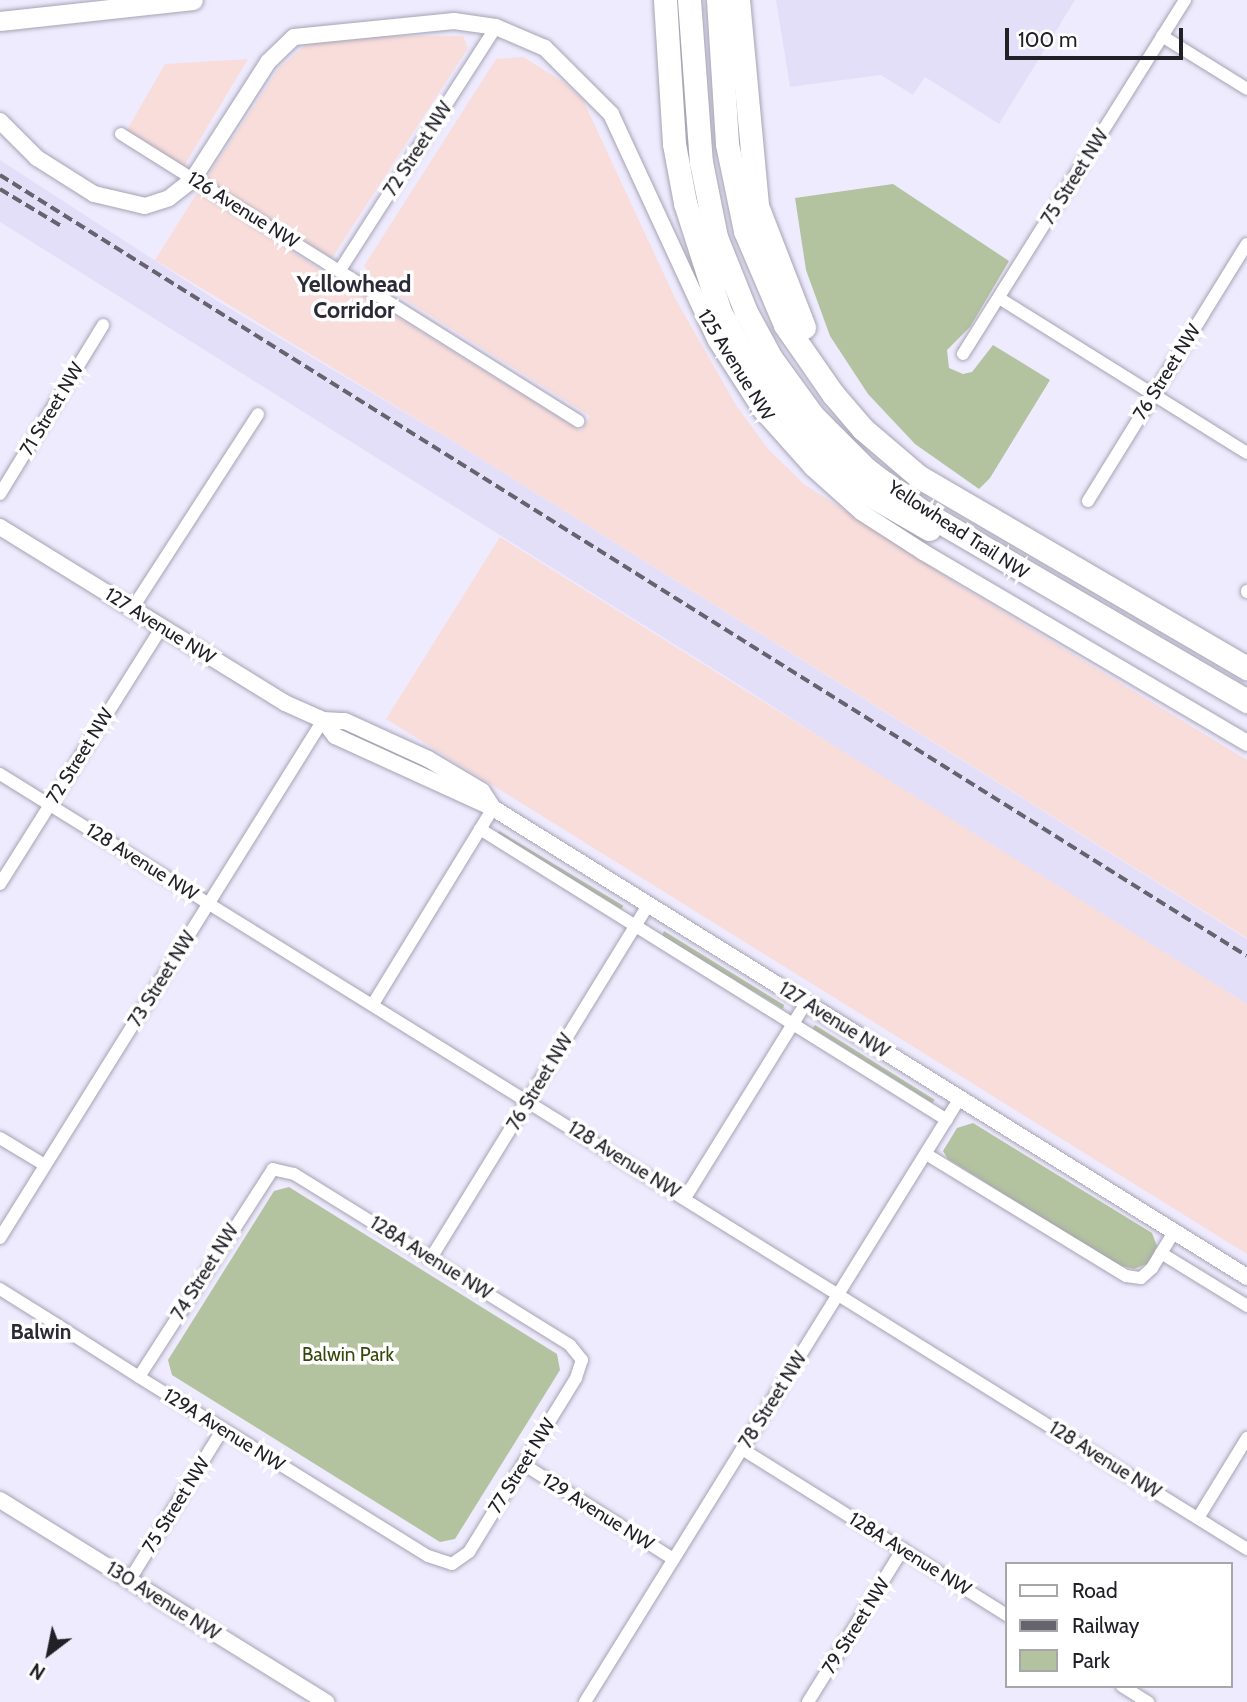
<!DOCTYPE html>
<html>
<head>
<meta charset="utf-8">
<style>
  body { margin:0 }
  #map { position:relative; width:1247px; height:1702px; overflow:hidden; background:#efebfe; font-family:Cabin,sans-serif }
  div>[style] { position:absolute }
  .built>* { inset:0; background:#e4dff9 }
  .industrial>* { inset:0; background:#f8dddb }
  .green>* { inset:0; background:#b3c29f; transform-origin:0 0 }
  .roads { filter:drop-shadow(0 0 2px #a6a3b4) drop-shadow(0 0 2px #a6a3b4) }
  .minor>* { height:12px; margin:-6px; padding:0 6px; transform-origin:6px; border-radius:6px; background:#fff }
  .tertiary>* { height:16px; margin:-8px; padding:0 8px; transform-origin:8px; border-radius:8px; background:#fff }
  .primary>* { height:19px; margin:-9.5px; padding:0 9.5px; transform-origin:9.5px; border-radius:9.5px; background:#fff }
  .motorway>* { height:23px; margin:-11.5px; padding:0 11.5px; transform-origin:11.5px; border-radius:11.5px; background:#fff }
  .rail>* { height:3.5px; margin-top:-1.75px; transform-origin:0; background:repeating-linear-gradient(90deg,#65636e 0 10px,transparent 0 15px) }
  span { translate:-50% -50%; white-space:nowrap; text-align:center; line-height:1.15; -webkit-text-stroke:7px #fff; paint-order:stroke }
  .street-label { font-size:19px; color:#222027 }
  .park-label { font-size:19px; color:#334709 }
  .neighbourhood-label { font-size:21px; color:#2d2a37; font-weight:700 }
  .quarter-label { font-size:23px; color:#2d2a37; font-weight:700 }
  .legend { position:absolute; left:1005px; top:1562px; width:228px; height:126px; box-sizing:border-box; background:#fff; border:2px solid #a7a6a9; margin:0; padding:9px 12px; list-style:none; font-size:21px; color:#222027 }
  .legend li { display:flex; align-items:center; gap:14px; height:35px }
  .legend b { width:35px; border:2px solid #a7a6a9 }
  .north { position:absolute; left:14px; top:1618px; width:70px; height:70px; -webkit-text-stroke:5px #fff; paint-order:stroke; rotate:212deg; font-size:19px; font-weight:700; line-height:28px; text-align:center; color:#222027 }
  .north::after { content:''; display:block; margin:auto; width:24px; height:32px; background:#222027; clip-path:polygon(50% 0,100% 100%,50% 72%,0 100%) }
  .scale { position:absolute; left:1005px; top:28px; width:178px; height:32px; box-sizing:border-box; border:4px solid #222027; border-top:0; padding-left:9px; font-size:21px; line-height:24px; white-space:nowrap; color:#222027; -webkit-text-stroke:5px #fff; paint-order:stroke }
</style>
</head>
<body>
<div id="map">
  <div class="built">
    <div style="clip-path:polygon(776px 0,1075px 0,999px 124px,925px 77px,913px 95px,881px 75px,790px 87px)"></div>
    <div style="clip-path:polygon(0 160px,219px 302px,453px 441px,1247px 939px,1247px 1004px,1057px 890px,744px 688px,0 222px)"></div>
  </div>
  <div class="industrial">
    <div style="clip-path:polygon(371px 36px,463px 36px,468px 48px,332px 258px,206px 179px,279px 68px,309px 42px)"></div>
    <div style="clip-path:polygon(523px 57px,562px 81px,583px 100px,675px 298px,736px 405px,768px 449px,804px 484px,962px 587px,1247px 760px,1247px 938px,453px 441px,155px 260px,197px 193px,581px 431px,590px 416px,374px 280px,364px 266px,496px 59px)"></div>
    <div style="clip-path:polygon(248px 59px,184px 166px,127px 130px,165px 64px)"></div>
    <div style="clip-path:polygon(500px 537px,1247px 1004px,1247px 1254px,386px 719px)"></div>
  </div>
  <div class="green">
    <div style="clip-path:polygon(893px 184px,1009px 261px,970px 327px,947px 350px,949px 368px,963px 374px,972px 372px,993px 345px,1050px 380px,990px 478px,979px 489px,915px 444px,868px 394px,830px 336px,806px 270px,795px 198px)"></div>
    <div style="left:499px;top:831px;width:145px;height:4px;rotate:31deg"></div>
    <div style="clip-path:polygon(664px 931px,784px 1005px,783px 1009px,662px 936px)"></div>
    <div style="left:815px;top:1025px;width:141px;height:4px;rotate:32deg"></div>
    <div style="clip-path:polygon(973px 1123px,1152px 1233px,1157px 1246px,1149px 1263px,1134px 1269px,1118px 1265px,948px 1159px,943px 1151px,957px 1128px)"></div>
    <div style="clip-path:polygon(289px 1187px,557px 1354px,560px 1370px,455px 1539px,440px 1542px,172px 1375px,168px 1360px,274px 1191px)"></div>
  </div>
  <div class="roads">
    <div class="minor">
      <div style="left:1162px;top:36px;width:100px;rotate:31.9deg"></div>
      <div style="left:121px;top:134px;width:540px;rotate:32.13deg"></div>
      <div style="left:340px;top:270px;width:289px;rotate:-57.3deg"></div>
      <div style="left:999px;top:298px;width:292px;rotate:32deg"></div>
      <div style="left:963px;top:354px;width:418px;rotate:-57.9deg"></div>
      <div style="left:0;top:494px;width:198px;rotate:-58.6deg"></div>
      <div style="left:1088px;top:501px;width:302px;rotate:-58.3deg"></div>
      <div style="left:1247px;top:592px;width:1px;rotate:-90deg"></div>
      <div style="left:132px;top:609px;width:232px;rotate:-57.1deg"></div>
      <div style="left:0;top:774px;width:1468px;rotate:31.86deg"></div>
      <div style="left:480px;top:829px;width:550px;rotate:31.93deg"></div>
      <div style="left:0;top:884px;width:302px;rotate:-57.8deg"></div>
      <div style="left:373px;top:1004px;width:230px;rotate:-58.5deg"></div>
      <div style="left:0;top:1138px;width:52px;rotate:31deg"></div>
      <div style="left:926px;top:1154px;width:234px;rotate:31.4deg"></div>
      <div style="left:1126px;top:1276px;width:15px;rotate:8deg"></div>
      <div style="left:1141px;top:1278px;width:15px;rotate:-42deg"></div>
      <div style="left:1152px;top:1268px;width:42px;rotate:-58.6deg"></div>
      <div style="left:685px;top:1198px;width:229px;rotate:-58.2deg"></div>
      <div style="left:0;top:1238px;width:610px;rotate:-58.05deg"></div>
      <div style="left:1161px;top:1253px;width:101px;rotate:31.6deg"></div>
      <div style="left:431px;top:1258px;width:414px;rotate:-58.4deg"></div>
      <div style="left:0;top:1289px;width:70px;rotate:32.1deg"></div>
      <div style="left:59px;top:1326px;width:95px;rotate:32.5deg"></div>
      <div style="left:139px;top:1377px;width:99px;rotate:31.8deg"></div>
      <div style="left:223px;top:1429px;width:241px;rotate:31.8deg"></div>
      <div style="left:428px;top:1556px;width:25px;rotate:18deg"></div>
      <div style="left:452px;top:1564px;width:21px;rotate:-35deg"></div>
      <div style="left:469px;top:1552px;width:204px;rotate:-58.4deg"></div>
      <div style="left:576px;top:1378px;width:19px;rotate:-72deg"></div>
      <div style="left:582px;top:1360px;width:19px;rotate:-129deg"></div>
      <div style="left:570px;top:1345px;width:325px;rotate:-148.2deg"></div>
      <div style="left:294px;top:1174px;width:22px;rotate:-167deg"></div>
      <div style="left:273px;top:1169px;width:247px;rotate:122.8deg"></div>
      <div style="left:742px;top:1449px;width:313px;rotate:32.1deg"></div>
      <div style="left:523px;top:1464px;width:178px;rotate:32.3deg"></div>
      <div style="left:1198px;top:1518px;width:94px;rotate:-58.5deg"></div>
      <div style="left:129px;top:1581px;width:179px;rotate:-58.3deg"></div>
      <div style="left:1122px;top:1686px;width:31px;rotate:32deg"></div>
      <div style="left:585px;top:1702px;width:711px;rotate:-58.17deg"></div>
      <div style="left:808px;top:1702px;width:180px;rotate:-58.2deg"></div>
    </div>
    <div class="tertiary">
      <div style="left:0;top:121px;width:52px;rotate:45deg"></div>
      <div style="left:37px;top:158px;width:67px;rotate:32.3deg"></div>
      <div style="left:94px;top:194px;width:52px;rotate:13.2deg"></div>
      <div style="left:145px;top:206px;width:25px;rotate:-18deg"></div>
      <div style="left:169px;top:198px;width:31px;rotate:-38deg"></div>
      <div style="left:193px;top:179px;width:139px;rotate:-57.3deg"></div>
      <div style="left:268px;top:62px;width:36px;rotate:-44deg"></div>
      <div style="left:294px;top:37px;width:161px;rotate:-5.7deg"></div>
      <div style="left:454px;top:21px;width:42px;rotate:8.1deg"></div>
      <div style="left:496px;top:27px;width:53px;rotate:23.2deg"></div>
      <div style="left:545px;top:48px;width:93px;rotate:45deg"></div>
      <div style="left:611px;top:114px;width:250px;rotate:65.2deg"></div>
      <div style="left:716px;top:341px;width:85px;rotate:57.1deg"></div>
      <div style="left:762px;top:412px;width:75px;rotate:48.2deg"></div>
      <div style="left:812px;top:468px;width:66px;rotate:41.9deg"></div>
      <div style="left:861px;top:512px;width:74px;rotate:32.8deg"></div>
      <div style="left:923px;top:552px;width:376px;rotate:30.5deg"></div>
      <div style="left:0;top:527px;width:335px;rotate:31.7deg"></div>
      <div style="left:285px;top:703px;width:42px;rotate:24.1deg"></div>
      <div style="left:323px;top:720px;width:22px;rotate:3deg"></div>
      <div style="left:345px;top:721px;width:91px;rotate:24.6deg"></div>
      <div style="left:428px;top:759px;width:63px;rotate:30.7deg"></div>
      <div style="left:482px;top:791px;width:20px;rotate:57deg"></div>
      <div style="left:323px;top:720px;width:20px;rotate:53deg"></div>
      <div style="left:335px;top:736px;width:174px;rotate:24.5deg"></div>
      <div style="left:493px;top:808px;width:888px;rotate:31.88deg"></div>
      <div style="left:0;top:1500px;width:384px;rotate:31.8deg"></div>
    </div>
    <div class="primary">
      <div style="left:0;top:21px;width:194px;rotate:-6.2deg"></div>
    </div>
    <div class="motorway">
      <div style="left:665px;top:0;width:144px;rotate:86.4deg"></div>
      <div style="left:674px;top:144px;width:60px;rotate:79.4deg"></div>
      <div style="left:685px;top:203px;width:114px;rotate:72.2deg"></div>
      <div style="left:720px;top:312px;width:66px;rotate:61.1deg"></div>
      <div style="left:752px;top:370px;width:123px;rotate:49.6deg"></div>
      <div style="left:832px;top:464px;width:43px;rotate:40.3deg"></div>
      <div style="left:865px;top:492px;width:74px;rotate:30deg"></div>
      <div style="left:689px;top:0;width:162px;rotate:85.8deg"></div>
      <div style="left:701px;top:162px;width:76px;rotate:78.7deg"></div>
      <div style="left:716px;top:237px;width:81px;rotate:68.2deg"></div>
      <div style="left:746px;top:312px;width:52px;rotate:61.5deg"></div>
      <div style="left:771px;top:358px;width:72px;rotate:54.1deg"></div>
      <div style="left:813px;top:416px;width:75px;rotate:45deg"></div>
      <div style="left:866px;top:469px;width:68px;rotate:37.2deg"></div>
      <div style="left:920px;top:510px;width:379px;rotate:30.3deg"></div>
      <div style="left:718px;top:0;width:144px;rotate:86.4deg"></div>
      <div style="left:727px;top:144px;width:89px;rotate:78.3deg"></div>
      <div style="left:745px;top:231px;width:102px;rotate:66.9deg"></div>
      <div style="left:785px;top:325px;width:84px;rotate:55.2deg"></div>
      <div style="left:833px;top:394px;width:46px;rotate:49.4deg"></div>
      <div style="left:863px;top:429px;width:72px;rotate:40.5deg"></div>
      <div style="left:918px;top:476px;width:381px;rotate:30.3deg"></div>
      <div style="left:738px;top:0;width:207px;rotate:84.7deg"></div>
      <div style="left:757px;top:206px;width:130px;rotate:68.8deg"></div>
    </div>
  </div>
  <div class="rail">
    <div style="left:0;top:175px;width:1471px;rotate:32.06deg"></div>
    <div style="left:0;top:189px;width:74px;rotate:31.1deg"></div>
  </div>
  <div class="street-label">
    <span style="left:418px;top:149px;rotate:-57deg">72 Street NW</span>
    <span style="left:1075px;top:177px;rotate:-58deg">75 Street NW</span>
    <span style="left:243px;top:210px;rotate:32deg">126 Avenue NW</span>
    <span style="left:736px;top:365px;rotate:58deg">125 Avenue NW</span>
    <span style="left:1167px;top:372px;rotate:-58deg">76 Street NW</span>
    <span style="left:52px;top:409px;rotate:-59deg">71 Street NW</span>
    <span style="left:958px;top:530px;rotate:33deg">Yellowhead Trail NW</span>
    <span style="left:160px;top:626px;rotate:32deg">127 Avenue NW</span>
    <span style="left:80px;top:756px;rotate:-58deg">72 Street NW</span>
    <span style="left:142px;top:862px;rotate:32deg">128 Avenue NW</span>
    <span style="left:162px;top:979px;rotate:-58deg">73 Street NW</span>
    <span style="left:834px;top:1020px;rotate:32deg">127 Avenue NW</span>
    <span style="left:540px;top:1082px;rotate:-59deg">76 Street NW</span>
    <span style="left:624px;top:1160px;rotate:32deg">128 Avenue NW</span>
    <span style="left:431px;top:1258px;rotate:32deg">128A Avenue NW</span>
    <span style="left:205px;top:1272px;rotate:-58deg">74 Street NW</span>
    <span style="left:773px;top:1400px;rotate:-58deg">78 Street NW</span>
    <span style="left:224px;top:1430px;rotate:32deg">129A Avenue NW</span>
    <span style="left:1105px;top:1460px;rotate:32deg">128 Avenue NW</span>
    <span style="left:522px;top:1466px;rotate:-58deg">77 Street NW</span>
    <span style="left:176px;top:1505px;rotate:-58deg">75 Street NW</span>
    <span style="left:598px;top:1512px;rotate:32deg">129 Avenue NW</span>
    <span style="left:910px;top:1554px;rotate:32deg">128A Avenue NW</span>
    <span style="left:163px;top:1601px;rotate:32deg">130 Avenue NW</span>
    <span style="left:856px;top:1626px;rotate:-58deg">79 Street NW</span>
  </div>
  <div class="park-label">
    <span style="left:348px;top:1355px">Balwin Park</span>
  </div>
  <div class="neighbourhood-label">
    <span style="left:41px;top:1332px">Balwin</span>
  </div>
  <div class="quarter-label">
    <span style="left:354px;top:297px">Yellowhead<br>Corridor</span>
  </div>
  <ul class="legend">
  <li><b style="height:9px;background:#fff"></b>Road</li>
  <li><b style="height:9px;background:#65636e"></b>Railway</li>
  <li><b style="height:19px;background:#b3c29f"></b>Park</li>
  </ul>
  <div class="north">N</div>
  <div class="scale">100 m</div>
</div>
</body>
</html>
